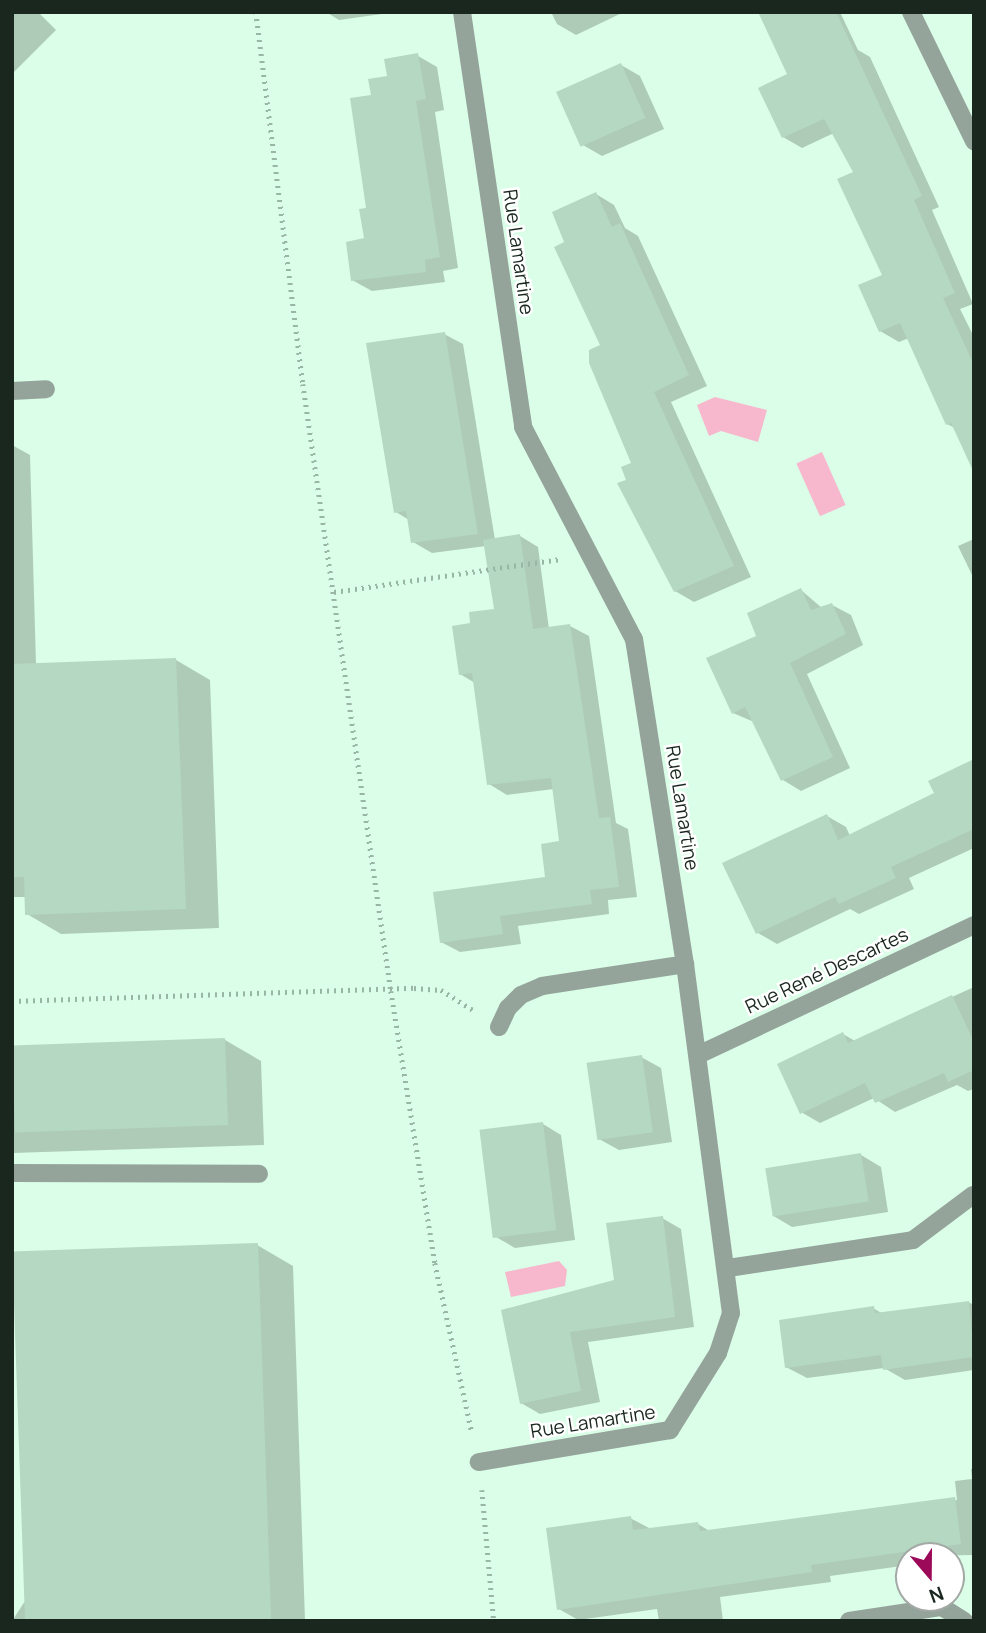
<!DOCTYPE html>
<html>
<head>
<meta charset="utf-8">
<style>
  body { margin:0 }
  #map { position:relative; width:986px; height:1633px; overflow:hidden; background:#dafee7; font-family:Manrope,sans-serif }
  div>[style] { position:absolute }
  .water>* { inset:0; background:#f7b8cd; transform-origin:0 0 }
  .shadow>* { inset:0; background:#0003 }
  .building>* { inset:0; background:#b5d8c2; transform-origin:0 0 }
  .path>* { height:4.5px; margin-top:-2.25px; transform-origin:0; background:repeating-linear-gradient(90deg,#99b6a4 0 2px,transparent 0 7px) }
  .minor>* { height:18px; margin:-9px; padding:0 9px; transform-origin:9px; border-radius:9px; background:#95a49b }
  span { translate:-50% -50%; white-space:nowrap; text-align:center; line-height:1.15; -webkit-text-stroke:5px #fff; paint-order:stroke }
  .street-label { font-size:19px; color:#19271f }
  .frame { position:absolute; inset:0; border:14px solid #19271f; pointer-events:none }
  .north { position:absolute; left:895px; top:1542px; width:70px; height:70px; box-sizing:border-box; background:#fff; border:2px solid #a3a9a5; border-radius:50%; rotate:160deg; font-size:19px; font-weight:700; line-height:28px; text-align:center; color:#19271f }
  .north::after { content:''; display:block; margin:auto; width:24px; height:32px; background:#9b0958; clip-path:polygon(50% 0,100% 100%,50% 72%,0 100%) }
</style>
</head>
<body>
<div id="map">
  <div class="water">
    <div style="clip-path:polygon(715px 397px,767px 410px,758px 442px,721px 431px,709px 436px,697px 405px)"></div>
    <div style="left:822px;top:452px;width:58px;height:28px;rotate:66deg"></div>
    <div style="clip-path:polygon(559px 1261px,567px 1270px,565px 1286px,511px 1297px,505px 1272px)"></div>
  </div>
  <div class="shadow">
    <div style="clip-path:polygon(12px 12px,38px 12px,56px 30px,12px 74px)"></div>
    <div style="clip-path:polygon(326px 12px,382px 12px,382px 14px,339px 20px)"></div>
    <div style="clip-path:polygon(551px 12px,624px 12px,576px 35px,557px 24px)"></div>
    <div style="clip-path:polygon(759px 12px,840px 12px,858px 50px,870px 57px,939px 207px,932px 210px,973px 304px,960px 309px,974px 337px,974px 469px,955px 428px,947px 424px,909px 338px,899px 342px,880px 331px,884px 275px,855px 173px,834px 133px,802px 148px,783px 137px,789px 75px)"></div>
    <div style="clip-path:polygon(418px 56px,437px 67px,444px 110px,435px 112px,458px 268px,443px 271px,445px 282px,372px 291px,352px 280px,366px 240px,373px 96px)"></div>
    <div style="clip-path:polygon(621px 65px,640px 76px,664px 129px,602px 156px,583px 145px)"></div>
    <div style="clip-path:polygon(596px 194px,614px 205px,625px 228px,638px 236px,707px 386px,671px 402px,751px 577px,694px 602px,675px 591px,628px 481px,634px 464px,602px 346px,567px 243px)"></div>
    <div style="clip-path:polygon(444px 334px,463px 344px,495px 540px,520px 536px,538px 547px,549px 629px,570px 626px,589px 636px,616px 823px,628px 829px,637px 897px,608px 900px,609px 914px,518px 926px,521px 944px,460px 952px,441px 942px,547px 878px,560px 843px,554px 789px,507px 795px,489px 784px,475px 683px,460px 674px,472px 625px,496px 611px,486px 546px,432px 553px,413px 542px,409px 520px,396px 512px)"></div>
    <div style="clip-path:polygon(12px 445px,30px 455px,36px 664px,176px 660px,210px 680px,219px 928px,61px 934px,27px 914px,26px 897px,12px 897px)"></div>
    <div style="clip-path:polygon(974px 539px,974px 579px,958px 546px)"></div>
    <div style="clip-path:polygon(801px 590px,822px 608px,832px 605px,851px 615px,863px 645px,807px 674px,850px 768px,801px 791px,783px 780px,754px 722px,733px 713px,759px 637px)"></div>
    <div style="clip-path:polygon(974px 764px,974px 848px,909px 878px,914px 889px,859px 914px,850px 909px,777px 944px,758px 933px,827px 816px,846px 827px,850px 836px,937px 794px)"></div>
    <div style="clip-path:polygon(974px 987px,974px 1089px,968px 1091px,957px 1085px,895px 1112px,874px 1098px,820px 1123px,801px 1112px,843px 1034px,855px 1041px)"></div>
    <div style="clip-path:polygon(225px 1040px,261px 1061px,264px 1145px,12px 1153px,12px 1047px)"></div>
    <div style="clip-path:polygon(641px 1057px,661px 1068px,672px 1142px,619px 1150px,599px 1139px)"></div>
    <div style="clip-path:polygon(543px 1124px,561px 1135px,575px 1240px,515px 1248px,496px 1237px)"></div>
    <div style="clip-path:polygon(861px 1155px,881px 1167px,888px 1212px,792px 1227px,772px 1215px)"></div>
    <div style="clip-path:polygon(662px 1218px,681px 1229px,694px 1327px,588px 1342px,600px 1402px,540px 1414px,521px 1403px,503px 1311px,616px 1282px)"></div>
    <div style="clip-path:polygon(257px 1245px,293px 1266px,305px 1621px,12px 1621px)"></div>
    <div style="clip-path:polygon(968px 1302px,974px 1305px,974px 1370px,905px 1380px,884px 1368px,807px 1378px,786px 1367px,873px 1308px,883px 1314px)"></div>
    <div style="clip-path:polygon(971px 1469px,974px 1469px,974px 1555px,909px 1556px,909px 1565px,830px 1576px,831px 1582px,720px 1597px,723px 1621px,659px 1621px,657px 1609px,578px 1620px,559px 1609px,630px 1518px,651px 1529px,698px 1524px,711px 1532px,957px 1500px,955px 1481px,972px 1479px)"></div>
  </div>
  <div class="building">
    <div style="clip-path:polygon(758px 12px,836px 12px,922px 196px,914px 200px,955px 293px,943px 298px,974px 365px,974px 473px,951px 423px,946px 425px,900px 323px,879px 332px,858px 285px,882px 275px,837px 179px,853px 172px,824px 119px,782px 138px,758px 88px,787px 74px)"></div>
    <div style="clip-path:polygon(418px 53px,426px 99px,416px 101px,440px 257px,425px 260px,426px 272px,351px 281px,346px 242px,364px 238px,359px 209px,366px 208px,350px 98px,371px 95px,368px 79px,387px 76px,384px 59px)"></div>
    <div style="left:621px;top:63px;width:60px;height:71px;rotate:66deg"></div>
    <div style="clip-path:polygon(596px 192px,612px 227px,620px 223px,689px 375px,654px 392px,734px 566px,674px 592px,617px 483px,626px 480px,621px 467px,631px 463px,589px 363px,589px 350px,600px 345px,554px 247px,564px 242px,552px 212px)"></div>
    <div style="clip-path:polygon(445px 332px,478px 534px,411px 543px,406px 511px,394px 513px,366px 343px)"></div>
    <div style="clip-path:polygon(520px 534px,533px 629px,570px 624px,599px 818px,610px 817px,619px 887px,590px 890px,592px 904px,500px 916px,503px 934px,440px 943px,433px 892px,545px 877px,541px 844px,559px 841px,551px 778px,487px 785px,472px 673px,459px 675px,452px 626px,470px 623px,469px 612px,494px 609px,483px 540px)"></div>
    <div style="clip-path:polygon(801px 588px,811px 610px,832px 603px,846px 634px,790px 663px,833px 757px,781px 781px,745px 707px,732px 714px,706px 658px,756px 636px,747px 613px)"></div>
    <div style="clip-path:polygon(176px 658px,186px 909px,25px 915px,24px 877px,12px 877px,12px 664px)"></div>
    <div style="clip-path:polygon(974px 759px,974px 829px,891px 867px,896px 878px,839px 904px,835px 897px,756px 934px,722px 863px,827px 814px,838px 840px,934px 793px,928px 781px)"></div>
    <div style="clip-path:polygon(952px 995px,974px 1042px,974px 1070px,948px 1082px,944px 1073px,875px 1103px,865px 1083px,800px 1114px,777px 1064px,843px 1032px,848px 1043px)"></div>
    <div style="left:225px;top:1038px;width:87px;height:213px;rotate:88deg"></div>
    <div style="left:642px;top:1055px;width:78px;height:56px;rotate:82deg"></div>
    <div style="left:543px;top:1122px;width:109px;height:64px;rotate:83deg"></div>
    <div style="left:861px;top:1153px;width:49px;height:97px;rotate:81deg"></div>
    <div style="clip-path:polygon(663px 1216px,675px 1317px,570px 1332px,581px 1391px,520px 1404px,501px 1310px,614px 1280px,606px 1223px)"></div>
    <div style="left:258px;top:1243px;width:378px;height:246px;rotate:88deg"></div>
    <div style="clip-path:polygon(969px 1301px,974px 1357px,883px 1370px,881px 1355px,785px 1368px,779px 1320px,874px 1306px,875px 1313px)"></div>
    <div style="clip-path:polygon(955px 1497px,961px 1544px,811px 1565px,812px 1572px,557px 1610px,546px 1528px,631px 1516px,633px 1530px,698px 1522px,700px 1531px)"></div>
  </div>
  <div class="path">
    <div style="left:256px;top:12px;width:375px;rotate:82.8deg"></div>
    <div style="left:303px;top:384px;width:613px;rotate:81.75deg"></div>
    <div style="left:391px;top:991px;width:276px;rotate:80.8deg"></div>
    <div style="left:435px;top:1263px;width:174px;rotate:77.7deg"></div>
    <div style="left:334px;top:592px;width:229px;rotate:-8.3deg"></div>
    <div style="left:12px;top:1001px;width:402px;rotate:-1.9deg"></div>
    <div style="left:414px;top:988px;width:27px;rotate:4deg"></div>
    <div style="left:441px;top:990px;width:39px;rotate:32deg"></div>
    <div style="left:482px;top:1490px;width:132px;rotate:84.8deg"></div>
    <div style="left:741px;top:1621px;width:20px"></div>
  </div>
  <div class="minor">
    <div style="left:462px;top:12px;width:419px;rotate:81.6deg"></div>
    <div style="left:523px;top:427px;width:239px;rotate:62.4deg"></div>
    <div style="left:634px;top:639px;width:329px;rotate:81.1deg"></div>
    <div style="left:685px;top:964px;width:352px;rotate:82.5deg"></div>
    <div style="left:731px;top:1313px;width:42px;rotate:108deg"></div>
    <div style="left:718px;top:1353px;width:91px;rotate:121.9deg"></div>
    <div style="left:670px;top:1430px;width:194px;rotate:170.5deg"></div>
    <div style="left:911px;top:12px;width:144px;rotate:64deg"></div>
    <div style="left:12px;top:391px;width:34px;rotate:-3deg"></div>
    <div style="left:499px;top:1027px;width:21px;rotate:-65deg"></div>
    <div style="left:508px;top:1008px;width:18px;rotate:-45deg"></div>
    <div style="left:521px;top:995px;width:23px;rotate:-23deg"></div>
    <div style="left:542px;top:986px;width:145px;rotate:-8.7deg"></div>
    <div style="left:698px;top:1055px;width:305px;rotate:-25.2deg"></div>
    <div style="left:12px;top:1173px;width:247px;rotate:0.2deg"></div>
    <div style="left:728px;top:1268px;width:187px;rotate:-8.6deg"></div>
    <div style="left:913px;top:1240px;width:75px;rotate:-36.9deg"></div>
    <div style="left:849px;top:1621px;width:94px;rotate:-8.6deg"></div>
    <div style="left:942px;top:1607px;width:26px;rotate:32deg"></div>
  </div>
  <div class="street-label">
    <span style="left:518px;top:252px;rotate:82deg">Rue Lamartine</span>
    <span style="left:682px;top:808px;rotate:81deg">Rue Lamartine</span>
    <span style="left:827px;top:971px;rotate:-25deg">Rue René Descartes</span>
    <span style="left:593px;top:1422px;rotate:-9deg">Rue Lamartine</span>
  </div>
  <div class="frame"></div>
  <div class="north">N</div>
</div>
</body>
</html>
